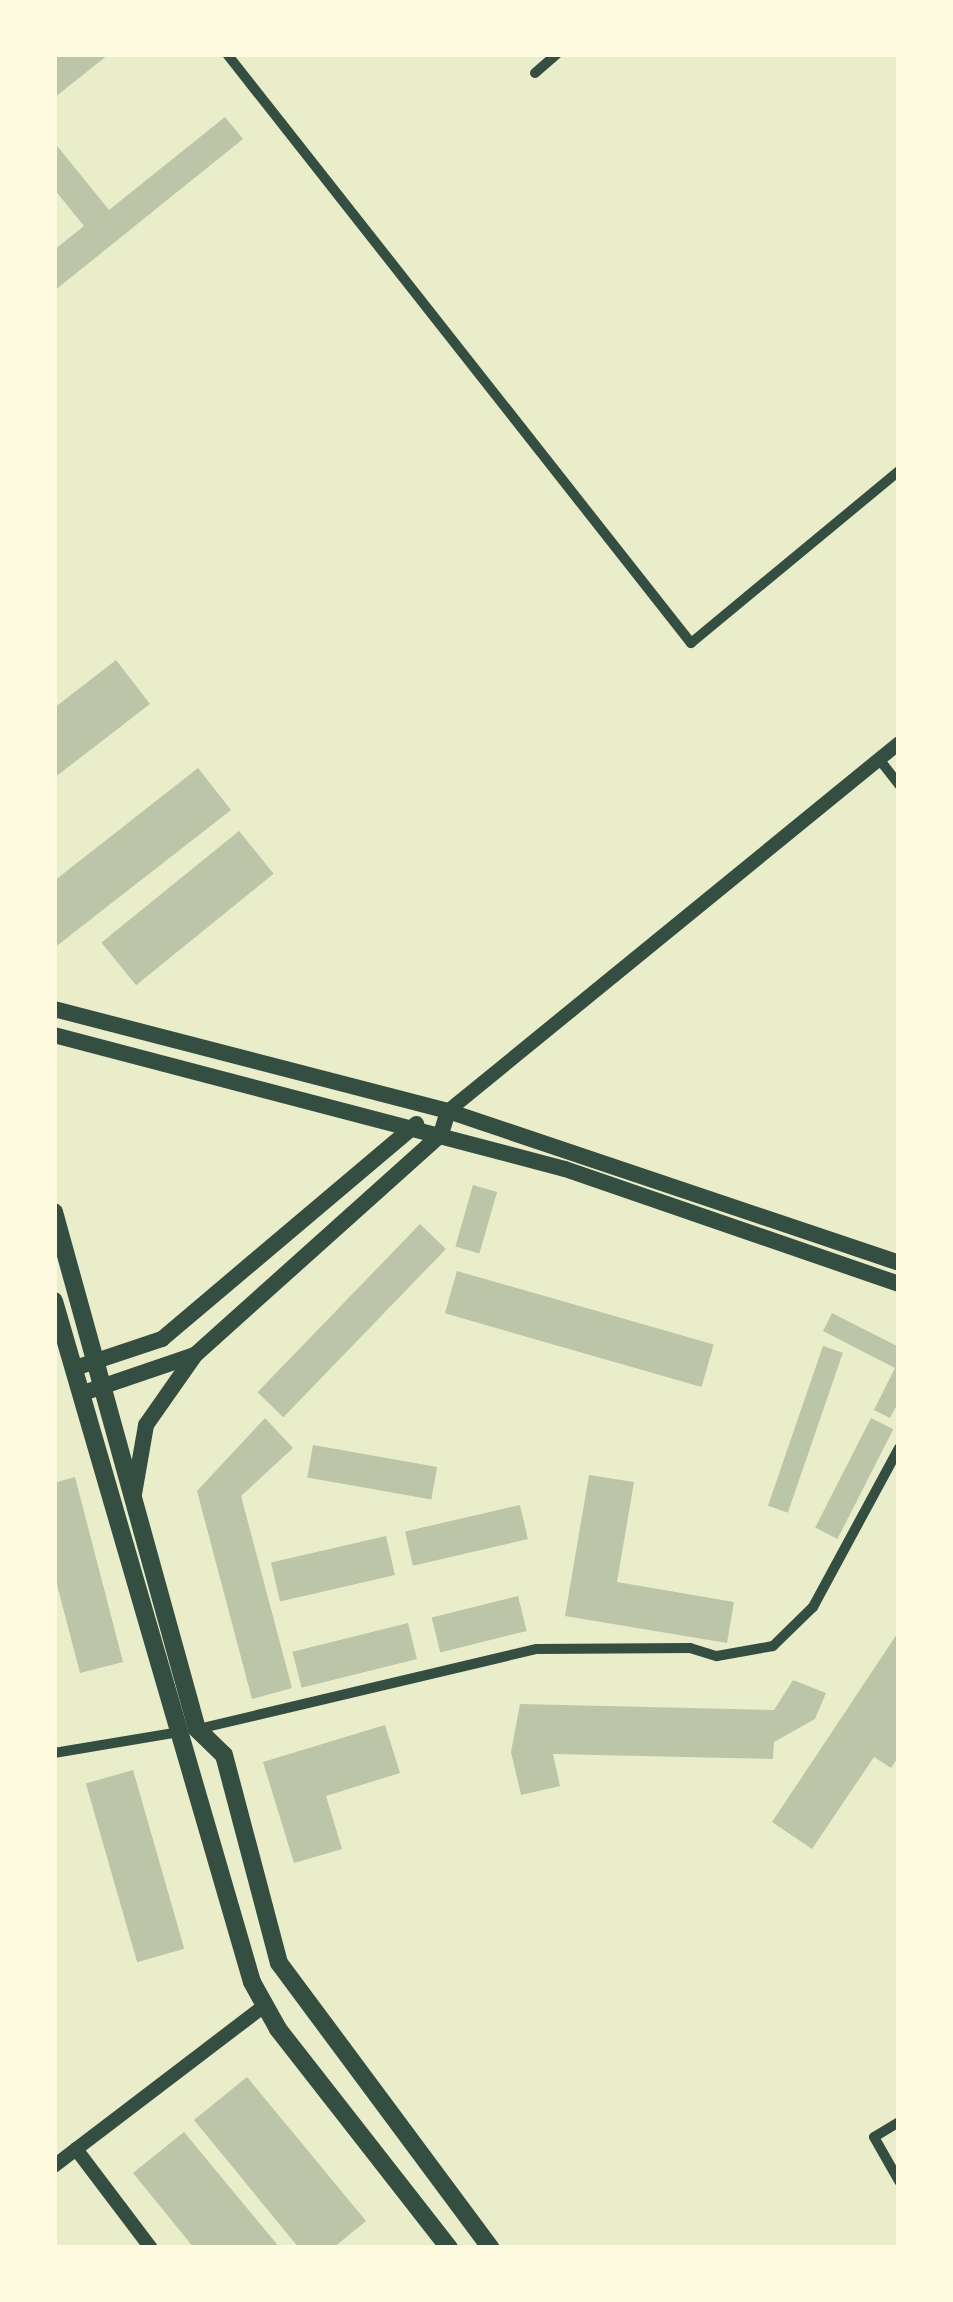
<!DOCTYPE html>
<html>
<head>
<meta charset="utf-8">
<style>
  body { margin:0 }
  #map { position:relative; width:953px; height:2302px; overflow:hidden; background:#e9edc9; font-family:"Libre Baskerville",serif }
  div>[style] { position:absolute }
  .building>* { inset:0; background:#bcc5a7; transform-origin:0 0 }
  .minor>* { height:10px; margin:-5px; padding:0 5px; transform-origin:5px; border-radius:5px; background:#344e41 }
  .tertiary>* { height:14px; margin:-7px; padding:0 7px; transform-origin:7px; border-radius:7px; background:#344e41 }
  .secondary>* { height:16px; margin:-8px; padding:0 8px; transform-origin:8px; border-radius:8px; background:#344e41 }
  .primary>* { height:18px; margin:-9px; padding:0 9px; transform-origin:9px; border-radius:9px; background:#344e41 }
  span { translate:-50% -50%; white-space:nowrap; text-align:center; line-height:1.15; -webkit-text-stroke:10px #fefae0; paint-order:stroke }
  .frame { position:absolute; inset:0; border:57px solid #fefae0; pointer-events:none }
</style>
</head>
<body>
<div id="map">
  <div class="building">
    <div style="clip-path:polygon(54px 54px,109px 54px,54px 98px)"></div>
    <div style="clip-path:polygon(225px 117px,243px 139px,54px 291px,54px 250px,84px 226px,54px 189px,54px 142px,109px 210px)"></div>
    <div style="clip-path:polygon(116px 660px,150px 704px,54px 778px,54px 708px)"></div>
    <div style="clip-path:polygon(198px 768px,231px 810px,54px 948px,54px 881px)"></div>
    <div style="left:239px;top:831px;width:55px;height:177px;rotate:51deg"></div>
    <div style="left:473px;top:1185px;width:25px;height:64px;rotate:16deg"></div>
    <div style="left:420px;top:1224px;width:36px;height:234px;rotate:44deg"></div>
    <div style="left:457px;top:1271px;width:267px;height:44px;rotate:16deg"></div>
    <div style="clip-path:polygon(832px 1313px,899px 1347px,899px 1401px,890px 1418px,874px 1410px,895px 1368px,823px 1331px)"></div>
    <div style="left:823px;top:1346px;width:21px;height:169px;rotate:19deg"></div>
    <div style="clip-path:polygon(265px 1418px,293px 1448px,241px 1496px,292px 1688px,252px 1699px,197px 1491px)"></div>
    <div style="left:871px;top:1418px;width:25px;height:123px;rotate:27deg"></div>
    <div style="left:313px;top:1445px;width:126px;height:33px;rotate:10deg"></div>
    <div style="clip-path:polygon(589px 1475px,634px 1482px,617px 1582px,734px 1602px,727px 1643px,565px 1616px)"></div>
    <div style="clip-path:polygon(75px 1477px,123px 1662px,80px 1673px,54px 1573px,54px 1483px)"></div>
    <div style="left:520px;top:1505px;width:35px;height:118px;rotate:77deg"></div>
    <div style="left:386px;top:1536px;width:40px;height:118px;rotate:77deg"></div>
    <div style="left:518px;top:1596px;width:36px;height:89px;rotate:76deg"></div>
    <div style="left:408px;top:1623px;width:37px;height:119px;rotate:76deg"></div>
    <div style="clip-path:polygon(899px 1631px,899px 1756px,891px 1768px,874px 1757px,812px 1849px,772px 1822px)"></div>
    <div style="clip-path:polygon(793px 1680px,826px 1693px,815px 1719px,774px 1742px,773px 1759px,553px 1754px,560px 1786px,521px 1795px,511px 1752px,520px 1704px,774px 1710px)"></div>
    <div style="clip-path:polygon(385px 1725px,400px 1773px,326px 1796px,342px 1849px,294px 1863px,263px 1762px)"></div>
    <div style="left:133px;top:1770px;width:186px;height:49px;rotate:74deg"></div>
    <div style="clip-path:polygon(247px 2077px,366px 2221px,333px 2248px,299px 2248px,194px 2120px)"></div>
    <div style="clip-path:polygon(184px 2132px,280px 2248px,194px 2248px,133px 2173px)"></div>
  </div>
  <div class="minor">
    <div style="left:227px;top:54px;width:750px;rotate:51.77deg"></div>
    <div style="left:691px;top:643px;width:270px;rotate:-39.6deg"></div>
    <div style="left:535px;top:73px;width:29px;rotate:-41deg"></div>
    <div style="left:879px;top:759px;width:33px;rotate:52deg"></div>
    <div style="left:198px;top:1729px;width:348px;rotate:-13.3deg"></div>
    <div style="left:537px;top:1649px;width:153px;rotate:-0.4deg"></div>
    <div style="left:690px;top:1648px;width:28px;rotate:17deg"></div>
    <div style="left:717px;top:1656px;width:57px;rotate:-10.1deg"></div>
    <div style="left:773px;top:1646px;width:56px;rotate:-44.3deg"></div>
    <div style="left:813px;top:1607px;width:181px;rotate:-61.6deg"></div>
    <div style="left:54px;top:1753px;width:128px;rotate:-9.5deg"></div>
    <div style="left:899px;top:2122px;width:29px;rotate:149deg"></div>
    <div style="left:874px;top:2137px;width:51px;rotate:60.4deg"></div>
  </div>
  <div class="tertiary">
    <div style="left:448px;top:1111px;width:582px;rotate:-39.21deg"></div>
    <div style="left:76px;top:2149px;width:124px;rotate:52.9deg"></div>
    <div style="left:54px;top:2166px;width:264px;rotate:-37.3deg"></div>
  </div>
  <div class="secondary">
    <div style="left:54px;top:1009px;width:407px;rotate:14.5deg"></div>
    <div style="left:448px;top:1111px;width:476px;rotate:18.6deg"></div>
    <div style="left:54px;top:1035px;width:528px;rotate:14.69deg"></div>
    <div style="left:565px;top:1169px;width:353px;rotate:19deg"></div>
    <div style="left:75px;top:1368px;width:92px;rotate:-18.4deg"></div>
    <div style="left:162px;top:1339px;width:333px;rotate:-40.2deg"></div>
    <div style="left:89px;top:1391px;width:112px;rotate:-18.8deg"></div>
    <div style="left:195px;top:1355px;width:331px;rotate:-41.9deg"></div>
    <div style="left:441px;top:1134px;width:24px;rotate:-73deg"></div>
    <div style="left:134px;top:1494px;width:70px;rotate:-80.1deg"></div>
    <div style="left:146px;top:1425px;width:85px;rotate:-55deg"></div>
  </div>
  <div class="primary">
    <div style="left:54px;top:1212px;width:536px;rotate:74.54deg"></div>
    <div style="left:197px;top:1729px;width:37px;rotate:44deg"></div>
    <div style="left:224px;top:1755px;width:215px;rotate:75.2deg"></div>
    <div style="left:279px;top:1963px;width:355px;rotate:53.4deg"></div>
    <div style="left:54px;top:1301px;width:709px;rotate:73.79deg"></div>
    <div style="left:252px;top:1982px;width:54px;rotate:61deg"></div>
    <div style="left:278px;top:2029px;width:278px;rotate:52deg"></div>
  </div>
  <div class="frame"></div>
</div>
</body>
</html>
